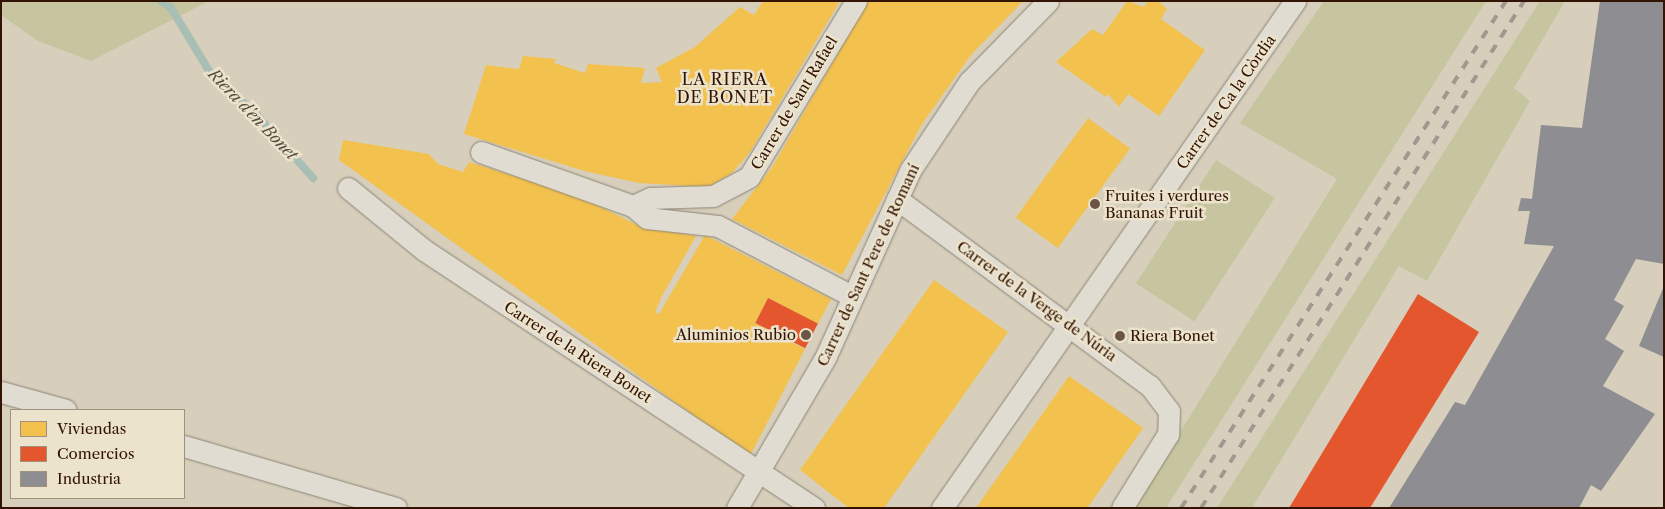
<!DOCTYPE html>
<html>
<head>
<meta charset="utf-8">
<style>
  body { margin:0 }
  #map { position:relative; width:1665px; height:509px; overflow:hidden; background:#d7cfbb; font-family:"Libre Caslon Text",serif }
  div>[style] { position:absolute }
  .green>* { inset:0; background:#c6c59f; transform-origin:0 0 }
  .homes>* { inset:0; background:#f2c14e; transform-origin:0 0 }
  .shops>* { inset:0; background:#e4572e; transform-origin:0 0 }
  .industry>* { inset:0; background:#8d8d92 }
  .stream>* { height:8px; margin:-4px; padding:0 4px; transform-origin:4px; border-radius:4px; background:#a9beb4 }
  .roads { filter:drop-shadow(0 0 1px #8c8477) drop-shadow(0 0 1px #8c8477) }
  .street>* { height:21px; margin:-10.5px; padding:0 10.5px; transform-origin:10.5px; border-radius:10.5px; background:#e0dcd2 }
  .rail>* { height:4px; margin-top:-2px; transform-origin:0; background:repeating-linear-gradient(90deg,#a09990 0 9px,transparent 0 18px) }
  .dots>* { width:14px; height:14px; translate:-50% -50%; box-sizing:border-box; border:2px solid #ece3cc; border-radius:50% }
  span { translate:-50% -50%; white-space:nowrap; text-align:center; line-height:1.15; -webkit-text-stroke:5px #ece3cc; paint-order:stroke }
  .street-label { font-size:15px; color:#331404 }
  .poi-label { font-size:15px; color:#331404 }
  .left { translate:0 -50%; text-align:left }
  .right { translate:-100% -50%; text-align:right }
  .neighbourhood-label { font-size:16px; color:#331404; letter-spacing:1px }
  .water-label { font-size:16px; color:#554d41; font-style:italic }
  .frame { position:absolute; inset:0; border:2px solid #331404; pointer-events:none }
  .legend { position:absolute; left:10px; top:409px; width:175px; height:90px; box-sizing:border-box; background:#ece3cc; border:1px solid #a2907c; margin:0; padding:6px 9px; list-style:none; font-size:15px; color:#331404 }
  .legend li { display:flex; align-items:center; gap:10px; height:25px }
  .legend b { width:25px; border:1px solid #a2907c }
</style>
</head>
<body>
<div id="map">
  <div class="green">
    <div style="clip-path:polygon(1px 1px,209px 1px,91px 61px,38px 41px,1px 15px)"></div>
    <div style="clip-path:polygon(1324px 1px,1486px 1px,1166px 508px,1133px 508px,1337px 179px,1240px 123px)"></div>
    <div style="clip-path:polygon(1540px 1px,1565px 1px,1514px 88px,1530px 101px,1427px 281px,1399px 266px,1252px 508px,1217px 508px)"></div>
    <div style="left:1216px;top:160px;width:70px;height:147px;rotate:33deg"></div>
  </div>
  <div class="homes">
    <div style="clip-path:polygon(763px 1px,840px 1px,750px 152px,732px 173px,708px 187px,639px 183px,584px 171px,464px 134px,486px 65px,519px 69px,523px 56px,556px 59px,554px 63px,585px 73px,588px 64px,645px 68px,641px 83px,662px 82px,656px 68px,695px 47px,740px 7px,754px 15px)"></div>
    <div style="clip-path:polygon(868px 1px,1023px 1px,971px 55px,922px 124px,842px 275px,732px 219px,773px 166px)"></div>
    <div style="clip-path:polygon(1127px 1px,1144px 7px,1148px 1px,1158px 1px,1167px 9px,1161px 19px,1205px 50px,1159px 116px,1128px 94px,1119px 107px,1108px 94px,1106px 97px,1056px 62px,1092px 29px,1103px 35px)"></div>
    <div style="left:1088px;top:118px;width:52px;height:123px;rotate:36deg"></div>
    <div style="clip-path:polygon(343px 140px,429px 154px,438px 164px,463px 172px,469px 162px,581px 197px,641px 227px,696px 236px,662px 296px,655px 312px,659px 314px,705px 235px,831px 299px,818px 324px,768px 298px,755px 323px,805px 349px,750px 456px,339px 160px)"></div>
    <div style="clip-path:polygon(934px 280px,1008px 332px,884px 508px,849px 508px,800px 470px)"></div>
    <div style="clip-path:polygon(1069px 376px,1143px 428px,1093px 500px,1087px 508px,976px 508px)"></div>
  </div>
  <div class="shops">
    <div style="clip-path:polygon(1418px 294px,1479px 332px,1370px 508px,1289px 508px)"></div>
    <div style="left:768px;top:298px;width:56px;height:28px;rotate:27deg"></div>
  </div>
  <div class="industry">
    <div style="clip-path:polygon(1600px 1px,1664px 1px,1664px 264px,1636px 259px,1614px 300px,1624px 306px,1605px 339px,1624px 351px,1603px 386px,1655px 414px,1601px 491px,1591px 485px,1579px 508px,1389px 508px,1455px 402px,1465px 405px,1554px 246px,1524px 244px,1530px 211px,1518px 211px,1521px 198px,1532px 199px,1541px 125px,1582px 128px)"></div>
    <div style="clip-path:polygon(1664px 286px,1664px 357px,1639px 346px)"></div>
  </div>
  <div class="stream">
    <div style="left:161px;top:1px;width:12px;rotate:35deg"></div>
    <div style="left:171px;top:8px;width:77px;rotate:58.8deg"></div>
    <div style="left:211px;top:74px;width:60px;rotate:41.6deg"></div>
    <div style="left:256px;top:114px;width:86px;rotate:48.3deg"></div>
  </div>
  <div class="roads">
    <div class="street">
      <div style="left:481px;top:152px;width:161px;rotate:19.6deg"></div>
      <div style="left:633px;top:206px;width:18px;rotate:41deg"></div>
      <div style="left:647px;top:218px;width:71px;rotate:6.4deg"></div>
      <div style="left:718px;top:226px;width:151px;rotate:27.6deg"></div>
      <div style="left:348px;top:188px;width:98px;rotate:39.2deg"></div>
      <div style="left:424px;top:250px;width:468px;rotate:33.5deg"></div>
      <div style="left:897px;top:199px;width:315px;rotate:36.5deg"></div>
      <div style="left:1150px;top:386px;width:31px;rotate:53deg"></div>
      <div style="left:1169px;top:411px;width:23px;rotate:92deg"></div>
      <div style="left:1168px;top:434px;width:87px;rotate:121.9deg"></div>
      <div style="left:633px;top:206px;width:19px;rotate:-25deg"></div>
      <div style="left:650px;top:198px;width:63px;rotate:-1.8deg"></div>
      <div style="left:713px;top:196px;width:41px;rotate:-27.8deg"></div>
      <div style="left:749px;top:177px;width:206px;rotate:-58.7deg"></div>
      <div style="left:1px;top:392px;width:67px;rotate:15.5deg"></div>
      <div style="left:184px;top:446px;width:221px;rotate:16.3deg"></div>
      <div style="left:737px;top:508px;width:176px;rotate:-59.6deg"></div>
      <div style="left:826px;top:356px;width:205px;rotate:-65.6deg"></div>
      <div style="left:911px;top:169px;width:105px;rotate:-56.3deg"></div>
      <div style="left:969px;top:82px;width:113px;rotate:-45.7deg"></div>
      <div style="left:942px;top:508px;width:618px;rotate:-55.15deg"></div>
    </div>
  </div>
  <div class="rail">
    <div style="left:1181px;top:508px;width:602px;rotate:-57.34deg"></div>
    <div style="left:1201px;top:508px;width:601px;rotate:-57.5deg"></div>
  </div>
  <div class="dots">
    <div style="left:1095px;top:204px;background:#6c5544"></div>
    <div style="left:806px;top:335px;background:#6c5544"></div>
    <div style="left:1120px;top:336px;background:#6c5544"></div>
  </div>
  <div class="street-label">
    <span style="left:1226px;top:102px;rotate:-55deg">Carrer de Ca la Còrdia</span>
    <span style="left:794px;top:103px;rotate:-59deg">Carrer de Sant Rafael</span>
    <span style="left:868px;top:265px;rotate:-65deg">Carrer de Sant Pere de Romaní</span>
    <span style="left:1037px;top:301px;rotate:36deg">Carrer de la Verge de Núria</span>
    <span style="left:578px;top:352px;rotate:33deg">Carrer de la Riera Bonet</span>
  </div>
  <div class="poi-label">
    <span class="left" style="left:1105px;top:204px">Fruites i verdures<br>Bananas Fruit</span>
    <span class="right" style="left:796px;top:335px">Aluminios Rubio</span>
    <span class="left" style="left:1130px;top:336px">Riera Bonet</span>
  </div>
  <div class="neighbourhood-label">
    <span style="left:725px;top:88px">LA RIERA<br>DE BONET</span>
  </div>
  <div class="water-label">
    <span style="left:253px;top:114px;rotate:46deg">Riera d'en Bonet</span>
  </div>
  <div class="frame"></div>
  <ul class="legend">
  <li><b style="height:14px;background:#f2c14e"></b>Viviendas</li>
  <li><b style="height:14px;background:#e4572e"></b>Comercios</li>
  <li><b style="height:14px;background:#8d8d92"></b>Industria</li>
  </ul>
</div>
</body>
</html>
